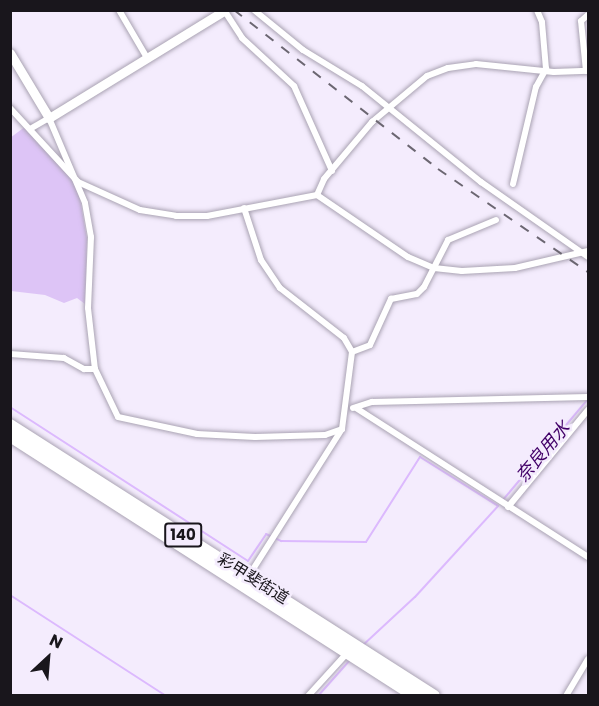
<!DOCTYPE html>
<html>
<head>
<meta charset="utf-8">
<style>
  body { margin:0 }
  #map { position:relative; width:599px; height:706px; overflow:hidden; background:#f4ecfd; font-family:Poppins,"Noto Sans JP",sans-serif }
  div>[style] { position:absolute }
  .green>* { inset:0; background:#ddc4f6 }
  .stream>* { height:2px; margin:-1px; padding:0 1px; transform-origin:1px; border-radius:1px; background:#dcb9fe }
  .roads { filter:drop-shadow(0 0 2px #aaa3b3) drop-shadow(0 0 2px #aaa3b3) }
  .street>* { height:6px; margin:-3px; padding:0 3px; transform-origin:3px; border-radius:3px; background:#fff }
  .secondary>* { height:9px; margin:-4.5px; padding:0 4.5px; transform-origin:4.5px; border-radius:4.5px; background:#fff }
  .highway>* { height:12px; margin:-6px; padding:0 6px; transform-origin:6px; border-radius:6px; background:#fff }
  .rail>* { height:2px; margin-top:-1px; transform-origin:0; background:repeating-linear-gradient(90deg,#6b6671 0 10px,transparent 0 20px) }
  span { translate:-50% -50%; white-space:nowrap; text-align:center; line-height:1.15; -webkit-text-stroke:5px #f4ecfd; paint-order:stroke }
  .shield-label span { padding:2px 4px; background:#f4ecfd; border:2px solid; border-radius:4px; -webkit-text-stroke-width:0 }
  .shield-label { font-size:15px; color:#19161c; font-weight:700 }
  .street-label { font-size:16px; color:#19161c }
  .water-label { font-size:18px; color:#420068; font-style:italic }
  .frame { position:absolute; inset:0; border:12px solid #19161c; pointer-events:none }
  .north { position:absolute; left:18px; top:628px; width:60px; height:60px; -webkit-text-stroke:4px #f4ecfd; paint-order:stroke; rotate:26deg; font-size:16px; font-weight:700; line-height:24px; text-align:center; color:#19161c }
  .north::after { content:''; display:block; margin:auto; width:21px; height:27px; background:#19161c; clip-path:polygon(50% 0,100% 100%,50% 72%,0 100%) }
</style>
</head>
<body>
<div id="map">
  <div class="green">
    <div style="clip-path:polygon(26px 126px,77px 182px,87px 239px,85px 304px,77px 298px,64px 303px,45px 295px,11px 291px,10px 138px)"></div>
  </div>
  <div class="stream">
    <div style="left:10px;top:407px;width:283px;rotate:32.9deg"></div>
    <div style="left:248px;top:561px;width:32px;rotate:-56deg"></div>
    <div style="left:266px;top:534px;width:17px;rotate:25deg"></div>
    <div style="left:281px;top:541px;width:85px;rotate:0.7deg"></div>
    <div style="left:366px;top:542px;width:101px;rotate:-57.6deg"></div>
    <div style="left:420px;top:457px;width:92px;rotate:32.1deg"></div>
    <div style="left:502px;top:501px;width:132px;rotate:-49.9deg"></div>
    <div style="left:10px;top:595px;width:186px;rotate:32.9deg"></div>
    <div style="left:362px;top:646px;width:72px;rotate:-42.8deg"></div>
    <div style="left:415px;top:597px;width:123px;rotate:-47.6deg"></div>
    <div style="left:318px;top:696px;width:50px;rotate:-48.3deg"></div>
  </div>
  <div class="roads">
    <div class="street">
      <div style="left:119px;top:10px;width:56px;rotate:59.7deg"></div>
      <div style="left:224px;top:10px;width:33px;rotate:57deg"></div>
      <div style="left:242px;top:38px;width:71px;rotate:42.7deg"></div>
      <div style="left:294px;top:86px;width:93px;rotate:65.9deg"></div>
      <div style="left:254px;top:10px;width:63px;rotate:39.2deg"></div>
      <div style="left:303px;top:50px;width:69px;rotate:31.4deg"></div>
      <div style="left:362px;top:86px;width:153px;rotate:38.9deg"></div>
      <div style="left:481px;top:182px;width:131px;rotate:35deg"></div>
      <div style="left:586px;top:71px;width:50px;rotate:-95.7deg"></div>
      <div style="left:581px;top:21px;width:9px;rotate:-41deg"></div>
      <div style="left:10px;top:108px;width:100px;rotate:47.4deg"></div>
      <div style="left:78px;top:182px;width:68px;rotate:24.3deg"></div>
      <div style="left:140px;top:210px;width:36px;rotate:9deg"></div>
      <div style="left:176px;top:216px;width:31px"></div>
      <div style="left:207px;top:216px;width:112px;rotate:-10.8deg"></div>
      <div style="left:317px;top:195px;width:110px;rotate:34.3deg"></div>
      <div style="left:408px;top:257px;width:28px;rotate:23deg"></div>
      <div style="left:434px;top:268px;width:28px;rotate:6deg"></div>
      <div style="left:462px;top:271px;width:53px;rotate:-3.2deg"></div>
      <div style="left:515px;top:268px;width:75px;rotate:-13.1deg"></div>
      <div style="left:30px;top:129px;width:22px;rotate:-30deg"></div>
      <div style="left:49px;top:118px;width:92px;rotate:67deg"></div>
      <div style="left:85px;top:203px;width:35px;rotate:80deg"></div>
      <div style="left:91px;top:237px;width:71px;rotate:92.4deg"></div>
      <div style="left:88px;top:308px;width:61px;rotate:83.5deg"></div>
      <div style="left:95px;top:369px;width:53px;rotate:64.4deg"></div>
      <div style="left:118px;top:417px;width:81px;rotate:12.1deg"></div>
      <div style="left:197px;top:434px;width:58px;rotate:3deg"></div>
      <div style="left:255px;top:437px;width:70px;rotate:-1.6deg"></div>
      <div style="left:325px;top:435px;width:18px;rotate:-19deg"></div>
      <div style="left:513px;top:184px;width:100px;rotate:-76.7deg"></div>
      <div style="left:536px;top:87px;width:21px;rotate:-61deg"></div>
      <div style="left:546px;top:69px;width:47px;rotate:-94.9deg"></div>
      <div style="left:542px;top:22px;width:13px;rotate:-113deg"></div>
      <div style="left:317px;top:195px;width:17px;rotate:-66deg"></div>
      <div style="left:324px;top:179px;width:75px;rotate:-49.9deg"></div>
      <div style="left:372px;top:122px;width:72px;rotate:-39.9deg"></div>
      <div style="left:427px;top:76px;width:22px;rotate:-21deg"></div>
      <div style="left:448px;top:68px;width:28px;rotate:-8deg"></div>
      <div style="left:476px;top:64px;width:78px;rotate:5.9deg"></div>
      <div style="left:554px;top:72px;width:34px;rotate:-2deg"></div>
      <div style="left:244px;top:208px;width:55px;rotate:71.9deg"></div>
      <div style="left:261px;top:260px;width:34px;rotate:56deg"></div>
      <div style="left:280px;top:288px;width:81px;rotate:38deg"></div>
      <div style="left:344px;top:338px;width:16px;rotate:60deg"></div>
      <div style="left:352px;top:352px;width:78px;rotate:97.4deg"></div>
      <div style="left:342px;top:429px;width:175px;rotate:122.4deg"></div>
      <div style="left:352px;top:352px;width:19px;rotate:-21deg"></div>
      <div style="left:370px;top:345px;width:51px;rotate:-65.5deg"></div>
      <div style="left:391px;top:299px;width:26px;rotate:-11deg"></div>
      <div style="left:417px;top:294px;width:10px;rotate:-45deg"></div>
      <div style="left:424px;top:287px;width:53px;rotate:-62.9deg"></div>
      <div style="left:448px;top:240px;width:52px;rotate:-22.6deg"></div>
      <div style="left:10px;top:354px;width:54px;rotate:4.2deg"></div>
      <div style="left:64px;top:358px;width:23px;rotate:29deg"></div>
      <div style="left:84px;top:369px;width:11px"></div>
      <div style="left:353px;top:408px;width:20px;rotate:-18deg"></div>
      <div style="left:372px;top:402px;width:216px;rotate:-1.3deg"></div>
      <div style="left:356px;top:408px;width:276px;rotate:32.7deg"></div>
      <div style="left:508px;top:507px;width:126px;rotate:-50.5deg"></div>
      <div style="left:308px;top:696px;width:59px;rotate:-47.7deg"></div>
      <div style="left:566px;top:696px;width:43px;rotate:-59.3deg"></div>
    </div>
    <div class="secondary">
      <div style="left:10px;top:53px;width:76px;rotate:59deg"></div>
      <div style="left:49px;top:118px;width:206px;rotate:-31.5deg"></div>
    </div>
    <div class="highway">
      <div style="left:10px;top:425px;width:503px;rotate:32.58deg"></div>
      <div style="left:10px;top:436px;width:481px;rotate:32.7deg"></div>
    </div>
  </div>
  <div class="rail">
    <div style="left:234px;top:10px;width:259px;rotate:37.9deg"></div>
    <div style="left:438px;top:169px;width:182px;rotate:34.5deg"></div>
  </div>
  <div class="shield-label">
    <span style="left:183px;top:535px">140</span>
  </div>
  <div class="street-label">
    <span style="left:253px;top:579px;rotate:32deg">彩甲斐街道</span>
  </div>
  <div class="water-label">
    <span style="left:543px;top:452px;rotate:-50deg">奈良用水</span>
  </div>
  <div class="frame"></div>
  <div class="north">N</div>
</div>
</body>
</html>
